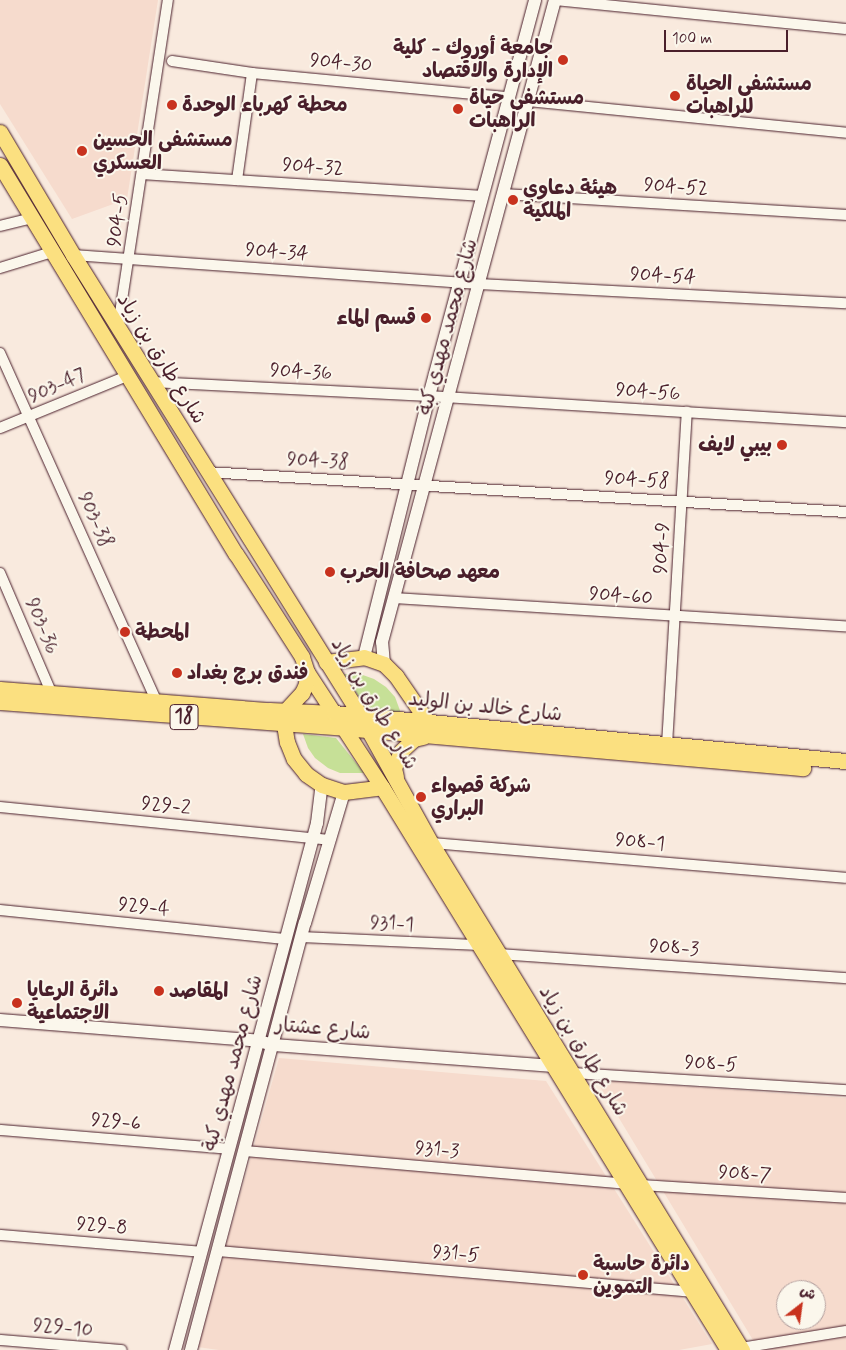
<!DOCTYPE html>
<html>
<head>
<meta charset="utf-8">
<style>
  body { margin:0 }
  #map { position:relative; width:846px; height:1350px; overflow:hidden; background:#f9eade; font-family:Mynerve,"Playpen Sans Arabic",sans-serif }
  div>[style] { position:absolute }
  .built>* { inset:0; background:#f6dbcd }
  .green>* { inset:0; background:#c6e097 }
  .roads { filter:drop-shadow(0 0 1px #4a1f2b) drop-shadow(0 0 1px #4a1f2b) }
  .minor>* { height:10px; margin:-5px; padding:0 5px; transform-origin:5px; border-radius:5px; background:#fbf7ec }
  .tertiary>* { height:12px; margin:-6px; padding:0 6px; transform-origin:6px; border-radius:6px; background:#fbf7ec }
  .primary>* { height:15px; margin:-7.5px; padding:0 7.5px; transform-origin:7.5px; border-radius:7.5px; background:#fbe080 }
  .dots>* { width:14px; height:14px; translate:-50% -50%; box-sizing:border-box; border:2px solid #fbf7ec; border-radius:50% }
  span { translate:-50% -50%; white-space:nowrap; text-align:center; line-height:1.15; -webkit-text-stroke:4px #fbf7ec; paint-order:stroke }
  .shield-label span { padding:1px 4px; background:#fbf7ec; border:1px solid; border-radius:4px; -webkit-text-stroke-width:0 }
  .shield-label { font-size:19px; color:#4a1f2b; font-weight:700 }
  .poi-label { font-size:20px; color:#4a1f2b; font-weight:700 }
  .right { translate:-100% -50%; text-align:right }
  .left { translate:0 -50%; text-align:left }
  .street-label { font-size:20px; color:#4a1f2b }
  .north { position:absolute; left:776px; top:1280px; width:50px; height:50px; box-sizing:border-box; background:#fbf7ec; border:1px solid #b4a19f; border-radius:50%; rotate:30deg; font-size:14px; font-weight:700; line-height:20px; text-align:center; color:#4a1f2b }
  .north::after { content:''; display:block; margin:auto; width:18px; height:22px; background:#c8321e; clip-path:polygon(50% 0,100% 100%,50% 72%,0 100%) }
  .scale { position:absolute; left:664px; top:30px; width:124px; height:22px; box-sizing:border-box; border:2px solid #4a1f2b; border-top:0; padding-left:6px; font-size:15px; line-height:18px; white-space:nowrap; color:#4a1f2b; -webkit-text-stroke:4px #fbf7ec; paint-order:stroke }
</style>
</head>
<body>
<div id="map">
  <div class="built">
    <div style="clip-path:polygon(0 0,158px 0,127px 199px,72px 219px,0 104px)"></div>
    <div style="clip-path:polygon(279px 1058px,546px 1081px,712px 1344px,679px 1350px,219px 1350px,197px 1347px)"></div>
    <div style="clip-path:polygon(evenodd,596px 1080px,846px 1098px,846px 1350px,759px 1350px,596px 1080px,786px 1290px,816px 1290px,816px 1320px,786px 1320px,786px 1290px)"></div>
  </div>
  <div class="green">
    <div style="clip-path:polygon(344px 674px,360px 674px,374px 679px,386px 687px,395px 697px,402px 716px,369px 712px)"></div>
    <div style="clip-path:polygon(303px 734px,336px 738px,364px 773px,340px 773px,328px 768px,315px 758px,308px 748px)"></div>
  </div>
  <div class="roads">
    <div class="minor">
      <div style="left:555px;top:0;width:292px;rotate:5.7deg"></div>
      <div style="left:172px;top:61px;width:81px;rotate:8.5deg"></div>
      <div style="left:252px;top:73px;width:257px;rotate:5.4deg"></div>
      <div style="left:528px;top:101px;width:320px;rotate:5.7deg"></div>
      <div style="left:142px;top:174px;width:341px;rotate:3.7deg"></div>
      <div style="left:237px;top:180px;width:108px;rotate:-82deg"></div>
      <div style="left:504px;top:194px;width:343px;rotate:3.5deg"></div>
      <div style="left:0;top:226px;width:33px;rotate:-14deg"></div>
      <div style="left:73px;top:255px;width:407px;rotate:4.1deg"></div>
      <div style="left:479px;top:284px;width:367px;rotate:3deg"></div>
      <div style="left:0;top:268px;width:54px;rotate:-17.1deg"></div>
      <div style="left:118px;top:326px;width:330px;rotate:-81.3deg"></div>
      <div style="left:0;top:353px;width:383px;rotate:65.8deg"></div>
      <div style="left:152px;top:382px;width:277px;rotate:2.9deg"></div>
      <div style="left:429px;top:396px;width:418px;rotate:3.6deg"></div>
      <div style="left:0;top:428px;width:137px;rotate:-22.3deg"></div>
      <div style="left:207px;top:472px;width:640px;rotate:3.58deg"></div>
      <div style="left:0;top:573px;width:129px;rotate:66.8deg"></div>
      <div style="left:395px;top:598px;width:452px;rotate:3.6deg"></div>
      <div style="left:667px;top:745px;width:334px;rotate:-86.6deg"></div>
      <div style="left:0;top:807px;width:331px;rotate:5.7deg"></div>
      <div style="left:431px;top:843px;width:416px;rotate:4.8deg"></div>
      <div style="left:0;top:910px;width:286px;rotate:5.8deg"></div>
      <div style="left:301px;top:937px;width:179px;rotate:2.6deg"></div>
      <div style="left:500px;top:954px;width:347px;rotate:4deg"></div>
      <div style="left:574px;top:1073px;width:273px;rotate:3.6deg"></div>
      <div style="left:0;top:1130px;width:230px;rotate:4.7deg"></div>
      <div style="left:244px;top:1151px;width:384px;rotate:4.9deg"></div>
      <div style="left:642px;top:1185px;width:204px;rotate:3.6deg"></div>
      <div style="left:0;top:1235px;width:202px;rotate:4.8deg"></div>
      <div style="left:217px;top:1251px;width:477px;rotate:4.9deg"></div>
      <div style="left:0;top:1340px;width:122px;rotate:4.7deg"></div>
      <div style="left:741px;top:1348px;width:106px;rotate:-9.2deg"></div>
    </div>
    <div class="tertiary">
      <div style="left:364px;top:657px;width:269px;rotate:-76deg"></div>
      <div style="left:429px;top:396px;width:410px;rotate:-75deg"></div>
      <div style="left:384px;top:664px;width:22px;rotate:-95deg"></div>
      <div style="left:382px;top:642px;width:665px;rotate:-74.92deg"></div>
      <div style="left:0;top:1020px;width:260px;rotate:4.6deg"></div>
      <div style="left:259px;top:1041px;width:15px;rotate:16deg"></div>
      <div style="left:273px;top:1045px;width:282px;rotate:4.3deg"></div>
      <div style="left:175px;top:1350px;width:546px;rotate:-74.92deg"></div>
      <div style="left:317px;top:823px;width:38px;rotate:-83deg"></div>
      <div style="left:191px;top:1350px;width:442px;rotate:-75.1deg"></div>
      <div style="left:305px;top:923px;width:137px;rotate:-73.4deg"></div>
    </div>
    <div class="primary">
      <div style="left:0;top:132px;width:143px;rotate:59.3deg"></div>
      <div style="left:73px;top:255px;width:542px;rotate:58.04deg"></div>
      <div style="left:360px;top:715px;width:146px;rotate:61deg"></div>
      <div style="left:431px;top:843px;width:595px;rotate:58.47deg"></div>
      <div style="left:0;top:165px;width:455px;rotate:58.8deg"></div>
      <div style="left:236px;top:554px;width:122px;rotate:57.3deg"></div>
      <div style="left:302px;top:657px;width:16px;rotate:72deg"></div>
      <div style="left:307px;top:672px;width:137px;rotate:56.9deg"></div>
      <div style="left:382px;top:787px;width:661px;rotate:58.43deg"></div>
      <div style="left:326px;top:662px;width:38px;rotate:-7deg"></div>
      <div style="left:364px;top:657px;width:21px;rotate:19deg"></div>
      <div style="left:384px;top:664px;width:17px;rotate:45deg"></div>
      <div style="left:396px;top:676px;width:55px;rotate:55.4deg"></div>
      <div style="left:0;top:689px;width:270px;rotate:4.5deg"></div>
      <div style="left:269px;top:710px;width:65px;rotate:2.6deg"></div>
      <div style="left:334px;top:713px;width:514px;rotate:5.36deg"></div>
      <div style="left:0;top:702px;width:345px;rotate:4.3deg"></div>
      <div style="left:344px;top:728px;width:461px;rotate:5deg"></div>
      <div style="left:285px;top:711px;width:25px;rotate:-47deg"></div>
      <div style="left:302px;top:693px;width:10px;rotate:-66deg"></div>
      <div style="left:306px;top:684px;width:12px;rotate:-85deg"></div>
      <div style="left:284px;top:724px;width:18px;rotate:81deg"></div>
      <div style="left:287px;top:742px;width:18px;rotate:68deg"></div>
      <div style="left:294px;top:759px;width:19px;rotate:51deg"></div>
      <div style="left:306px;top:774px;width:19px;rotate:35deg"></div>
      <div style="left:322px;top:785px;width:23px;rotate:18deg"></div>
      <div style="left:344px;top:792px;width:38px;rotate:-7deg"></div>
      <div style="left:396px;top:777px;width:9px;rotate:-103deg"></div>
      <div style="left:394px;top:768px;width:18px;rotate:-68deg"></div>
      <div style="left:401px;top:751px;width:18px;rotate:-43deg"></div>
      <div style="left:414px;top:739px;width:9px;rotate:-13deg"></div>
    </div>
  </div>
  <div class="dots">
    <div style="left:563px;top:60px;background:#c8321e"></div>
    <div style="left:675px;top:96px;background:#c8321e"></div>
    <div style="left:172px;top:105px;background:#c8321e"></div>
    <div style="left:458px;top:109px;background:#c8321e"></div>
    <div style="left:82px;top:151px;background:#c8321e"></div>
    <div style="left:513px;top:200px;background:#c8321e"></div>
    <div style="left:426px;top:318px;background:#c8321e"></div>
    <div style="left:782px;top:445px;background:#c8321e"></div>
    <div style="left:330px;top:572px;background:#c8321e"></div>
    <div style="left:125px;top:632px;background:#c8321e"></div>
    <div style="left:177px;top:673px;background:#c8321e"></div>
    <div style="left:421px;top:797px;background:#c8321e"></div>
    <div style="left:159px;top:991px;background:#c8321e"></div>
    <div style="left:17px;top:1003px;background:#c8321e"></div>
    <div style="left:583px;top:1275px;background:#c8321e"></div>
  </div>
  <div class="shield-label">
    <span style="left:184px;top:717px">18</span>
  </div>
  <div class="poi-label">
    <span class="right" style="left:553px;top:60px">جامعة أوروك - كلية<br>الإدارة والاقتصاد</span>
    <span class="left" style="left:686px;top:96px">مستشفى الحياة<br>للراهبات</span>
    <span class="left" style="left:469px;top:110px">مستشفى حياة<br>الراهبات</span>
    <span class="left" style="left:182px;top:105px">محطة كهرباء الوحدة</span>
    <span class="left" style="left:93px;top:152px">مستشفى الحسين<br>العسكري</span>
    <span class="left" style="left:523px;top:200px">هيئة دعاوي<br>الملكية</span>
    <span class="right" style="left:416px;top:318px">قسم الماء</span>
    <span class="right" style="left:772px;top:445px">بيبي لايف</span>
    <span class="left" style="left:340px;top:572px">معهد صحافة الحرب</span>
    <span class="left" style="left:135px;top:632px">المحطة</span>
    <span class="left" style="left:187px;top:673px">فندق برج بغداد</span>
    <span class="left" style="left:431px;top:798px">شركة قصواء<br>البراري</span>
    <span class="left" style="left:27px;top:1002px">دائرة الرعايا<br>الاجتماعية</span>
    <span class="left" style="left:169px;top:991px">المقاصد</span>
    <span class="left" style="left:593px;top:1276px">دائرة حاسبة<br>التموين</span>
  </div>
  <div class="street-label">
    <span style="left:341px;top:63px;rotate:5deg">904-30</span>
    <span style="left:313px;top:167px;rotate:4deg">904-32</span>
    <span style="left:676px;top:187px;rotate:4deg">904-52</span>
    <span style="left:118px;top:220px;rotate:-82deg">904-5</span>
    <span style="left:277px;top:252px;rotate:4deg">904-34</span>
    <span style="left:663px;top:276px;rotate:3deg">904-54</span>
    <span style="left:448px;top:327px;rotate:-75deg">شارع محمد مهدي كبة</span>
    <span style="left:161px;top:359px;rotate:58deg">شارع طارق بن زياد</span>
    <span style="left:301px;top:372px;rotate:3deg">904-36</span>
    <span style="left:57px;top:386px;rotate:-23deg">903-47</span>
    <span style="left:648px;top:392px;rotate:4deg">904-56</span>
    <span style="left:318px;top:461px;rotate:3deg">904-38</span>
    <span style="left:637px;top:480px;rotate:3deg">904-58</span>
    <span style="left:95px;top:520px;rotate:66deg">903-38</span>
    <span style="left:662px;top:548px;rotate:-87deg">904-9</span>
    <span style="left:621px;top:596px;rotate:4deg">904-60</span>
    <span style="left:42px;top:626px;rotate:67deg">903-36</span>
    <span style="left:374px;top:704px;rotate:59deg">شارع طارق بن زياد</span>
    <span style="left:485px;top:707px;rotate:6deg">شارع خالد بن الوليد</span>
    <span style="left:166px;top:806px;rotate:6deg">929-2</span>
    <span style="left:640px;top:842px;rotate:5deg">908-1</span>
    <span style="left:144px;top:907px;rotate:6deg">929-4</span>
    <span style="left:392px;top:924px;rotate:3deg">931-1</span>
    <span style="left:674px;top:948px;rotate:4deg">908-3</span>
    <span style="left:323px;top:1029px;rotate:5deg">شارع عشتار</span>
    <span style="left:583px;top:1051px;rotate:58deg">شارع طارق بن زياد</span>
    <span style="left:233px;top:1063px;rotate:-75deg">شارع محمد مهدي كبة</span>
    <span style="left:711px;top:1064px;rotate:3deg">908-5</span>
    <span style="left:116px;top:1122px;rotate:5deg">929-6</span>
    <span style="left:437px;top:1150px;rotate:5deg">931-3</span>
    <span style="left:745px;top:1174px;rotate:4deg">908-7</span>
    <span style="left:102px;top:1226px;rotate:5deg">929-8</span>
    <span style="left:456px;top:1254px;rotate:5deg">931-5</span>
    <span style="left:63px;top:1328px;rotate:5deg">929-10</span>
  </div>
  <div class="north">ش</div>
  <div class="scale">100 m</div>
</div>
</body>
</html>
